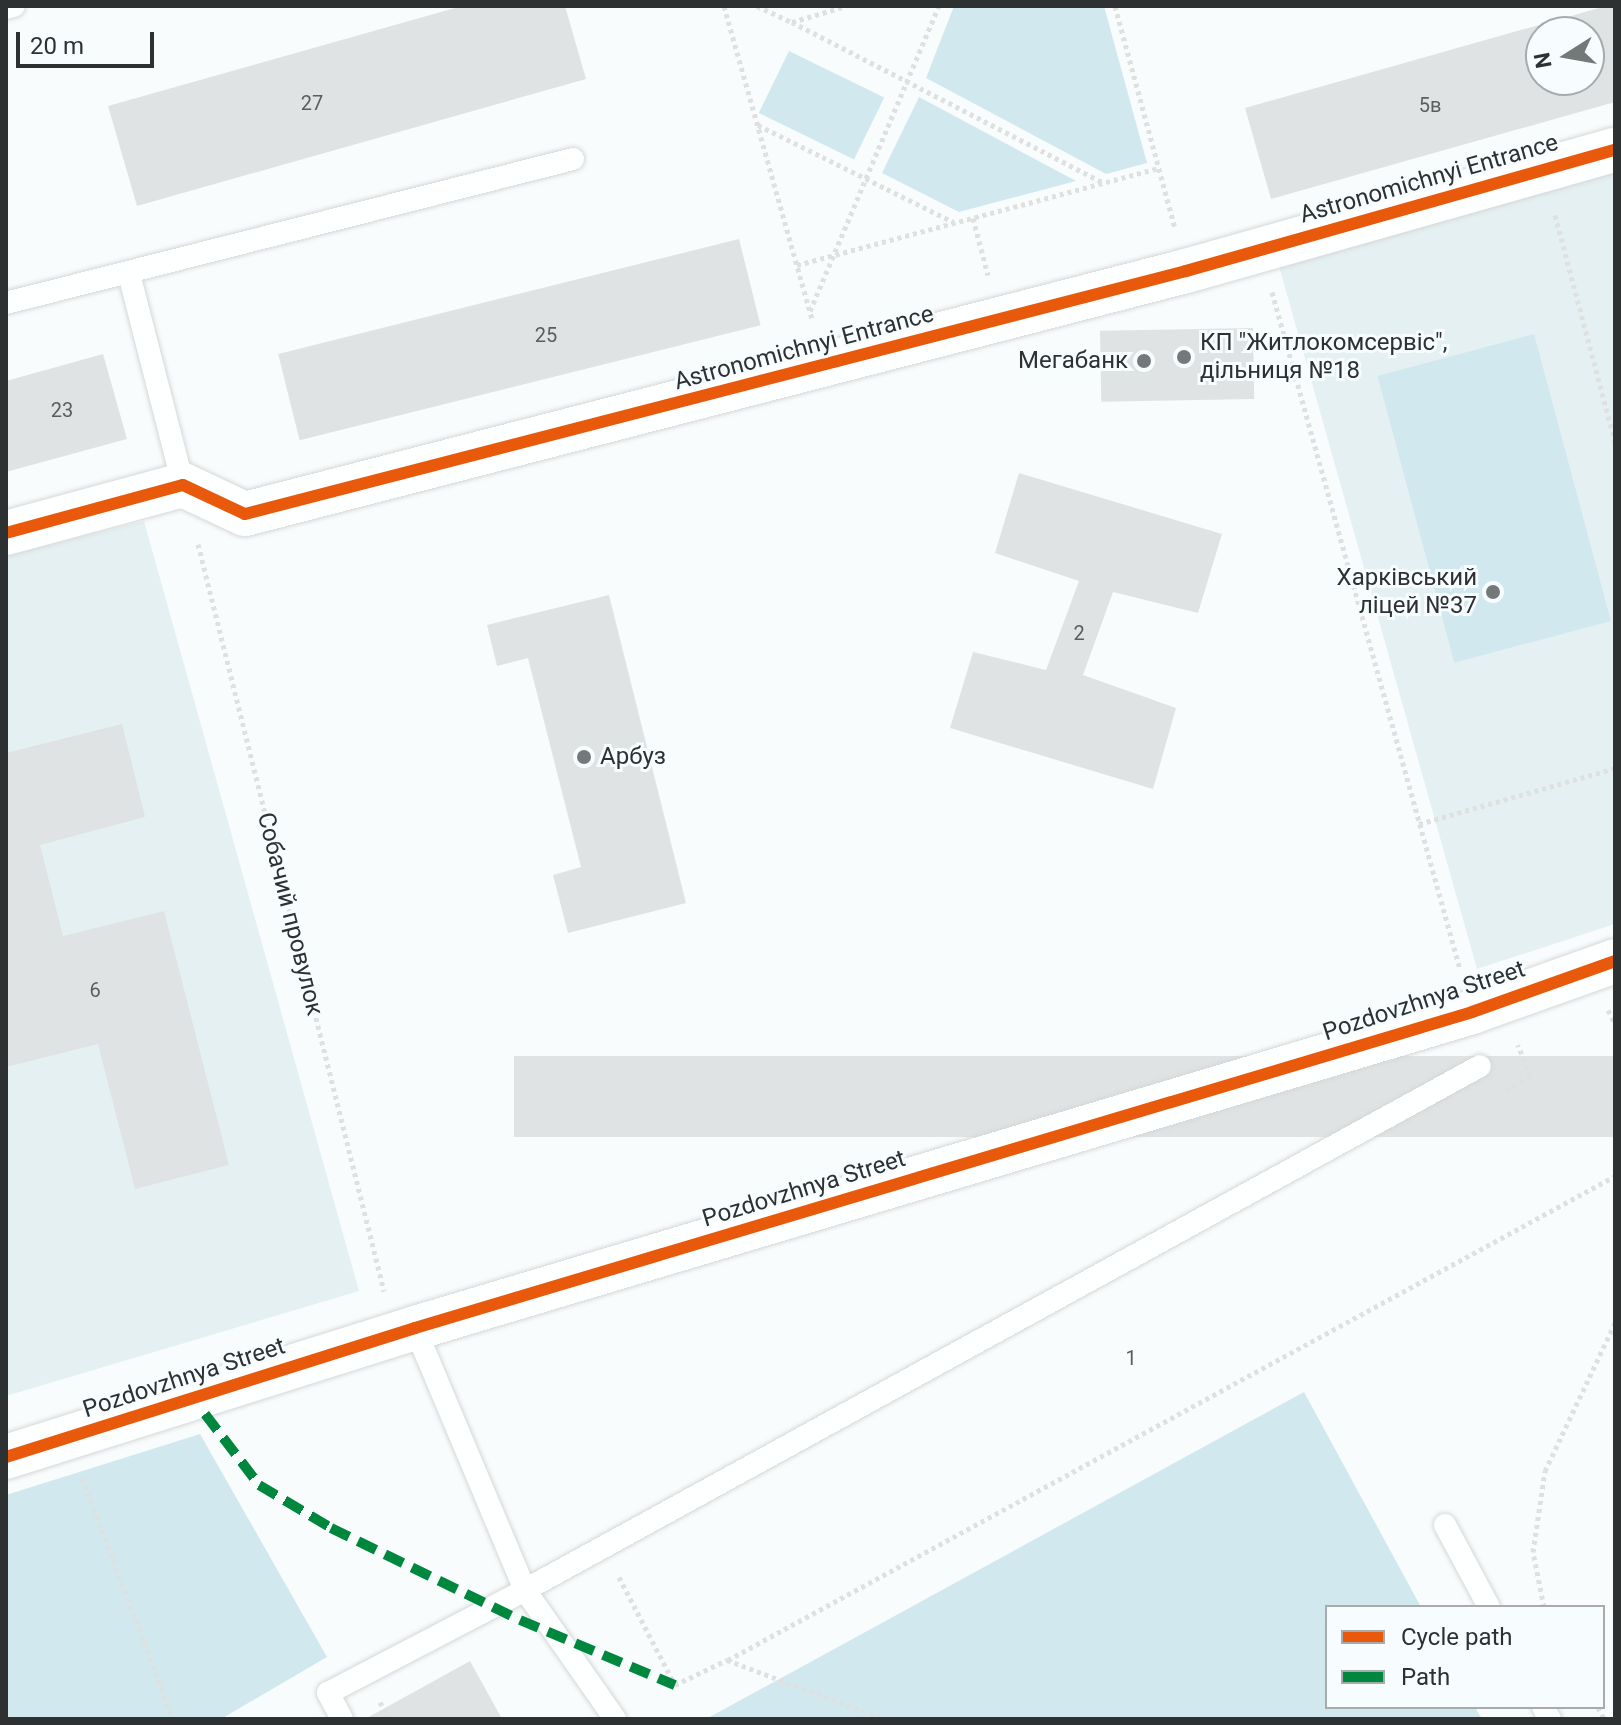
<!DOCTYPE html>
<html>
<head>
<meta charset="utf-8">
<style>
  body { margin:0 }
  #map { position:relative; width:1621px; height:1725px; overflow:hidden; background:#f9fcfd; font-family:Roboto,sans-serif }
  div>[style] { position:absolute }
  .built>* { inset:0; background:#e5f0f3 }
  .green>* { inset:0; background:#d1e8ef; transform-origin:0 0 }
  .building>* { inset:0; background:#e0e3e4; transform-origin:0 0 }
  .path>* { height:5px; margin-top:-2.5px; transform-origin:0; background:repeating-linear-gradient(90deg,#dfe0e0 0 4px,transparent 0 8px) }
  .roads { filter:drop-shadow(0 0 2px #d5d7d8) drop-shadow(0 0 2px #d5d7d8) }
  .lane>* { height:22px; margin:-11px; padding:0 11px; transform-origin:11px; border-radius:11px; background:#feffff }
  .street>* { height:44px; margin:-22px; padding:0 22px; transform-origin:22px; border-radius:22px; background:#feffff }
  .quiet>* { height:10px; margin-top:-5px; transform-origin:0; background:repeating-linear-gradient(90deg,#00873e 0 20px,transparent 0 30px) }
  .cycleway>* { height:12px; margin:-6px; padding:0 6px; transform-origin:6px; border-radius:6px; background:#e8590c }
  .dots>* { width:22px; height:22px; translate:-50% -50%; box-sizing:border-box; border:4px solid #f7fdff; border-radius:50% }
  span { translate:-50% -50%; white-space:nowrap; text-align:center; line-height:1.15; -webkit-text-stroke:6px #f7fdff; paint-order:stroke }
  .number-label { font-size:20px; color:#5a5e5e }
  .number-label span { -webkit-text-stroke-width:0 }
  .street-label { font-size:24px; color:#2e3132 }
  .poi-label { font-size:24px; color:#2e3132 }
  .left { translate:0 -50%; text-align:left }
  .right { translate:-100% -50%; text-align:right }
  .frame { position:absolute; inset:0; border:8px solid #2e3132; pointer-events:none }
  .legend { position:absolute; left:1325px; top:1605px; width:280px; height:104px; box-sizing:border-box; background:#f7fdff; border:2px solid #a7abad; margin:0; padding:10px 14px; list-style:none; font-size:24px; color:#2e3132 }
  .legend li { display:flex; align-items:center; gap:16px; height:40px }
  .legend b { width:40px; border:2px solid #a7abad }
  .north { position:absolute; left:1525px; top:16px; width:80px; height:80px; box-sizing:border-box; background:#f7fdff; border:2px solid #a7abad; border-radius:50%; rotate:259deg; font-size:22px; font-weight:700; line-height:32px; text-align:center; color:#2e3132 }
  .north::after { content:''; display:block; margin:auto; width:28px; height:36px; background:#757879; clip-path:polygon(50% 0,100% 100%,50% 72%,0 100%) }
  .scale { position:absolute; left:16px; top:32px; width:138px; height:36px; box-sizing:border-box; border:4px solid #2e3132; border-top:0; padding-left:10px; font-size:24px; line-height:28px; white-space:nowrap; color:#2e3132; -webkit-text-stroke:6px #f7fdff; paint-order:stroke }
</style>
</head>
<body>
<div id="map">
  <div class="built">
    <div style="clip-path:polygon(1615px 168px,1615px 924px,1477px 969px,1277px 259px)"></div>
    <div style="clip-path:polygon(144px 521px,359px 1291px,6px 1396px,6px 556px)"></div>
  </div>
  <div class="green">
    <div style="clip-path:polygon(954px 6px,1104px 6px,1147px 163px,1106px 174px,926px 78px)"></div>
    <div style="left:789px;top:51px;width:106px;height:69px;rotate:26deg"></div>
    <div style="clip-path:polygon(919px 97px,1076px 181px,959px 212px,882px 173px)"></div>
    <div style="left:1534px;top:334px;width:297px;height:162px;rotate:75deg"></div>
    <div style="clip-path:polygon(1304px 1392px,1421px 1607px,1327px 1607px,1327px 1707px,1475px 1707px,1482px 1719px,706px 1719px)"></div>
    <div style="clip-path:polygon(200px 1434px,327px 1657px,221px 1719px,6px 1719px,6px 1495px)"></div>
  </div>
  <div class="building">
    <div style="clip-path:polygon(462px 6px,565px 6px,586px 79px,137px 206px,108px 106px)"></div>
    <div style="clip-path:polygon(evenodd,1606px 6px,1615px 6px,1615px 102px,1271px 199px,1245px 108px,1606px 6px,1541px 32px,1589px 32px,1589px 80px,1541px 80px,1541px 32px)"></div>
    <div style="left:739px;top:239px;width:89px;height:475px;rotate:76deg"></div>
    <div style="left:1253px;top:328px;width:71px;height:153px;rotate:89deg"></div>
    <div style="clip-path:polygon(103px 354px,127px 439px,6px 472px,6px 381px)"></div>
    <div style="clip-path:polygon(1019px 473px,1222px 534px,1198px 613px,1113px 592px,1083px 675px,1176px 708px,1153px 789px,950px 728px,973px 652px,1046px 670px,1079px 581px,995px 553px)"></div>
    <div style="clip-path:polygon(609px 595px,686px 903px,568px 933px,553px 875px,581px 867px,528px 658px,497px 666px,487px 625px)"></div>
    <div style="clip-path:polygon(122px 724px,145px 817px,40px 845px,63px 936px,164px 911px,229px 1165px,135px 1189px,98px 1044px,6px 1067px,6px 753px)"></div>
    <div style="left:1615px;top:1056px;width:81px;height:1101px;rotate:90deg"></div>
    <div style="clip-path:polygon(470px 1661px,502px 1719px,365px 1719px)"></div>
  </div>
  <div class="path">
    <div style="left:724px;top:6px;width:325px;rotate:74.3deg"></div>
    <div style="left:757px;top:6px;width:38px;rotate:25deg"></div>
    <div style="left:792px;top:22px;width:56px;rotate:-16.5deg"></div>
    <div style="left:1115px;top:6px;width:231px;rotate:74.9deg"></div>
    <div style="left:792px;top:22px;width:351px;rotate:27.3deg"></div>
    <div style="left:758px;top:125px;width:218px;rotate:26.4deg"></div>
    <div style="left:1555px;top:215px;width:235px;rotate:75.2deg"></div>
    <div style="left:973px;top:218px;width:59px;rotate:75.3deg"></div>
    <div style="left:797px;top:265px;width:375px;rotate:-15deg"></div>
    <div style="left:1272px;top:292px;width:703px;rotate:74.48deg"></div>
    <div style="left:810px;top:311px;width:331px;rotate:-67.1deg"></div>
    <div style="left:198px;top:544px;width:770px;rotate:76.02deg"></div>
    <div style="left:1419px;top:824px;width:204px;rotate:-15.9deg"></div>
    <div style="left:1608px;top:1010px;width:16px;rotate:63deg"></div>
    <div style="left:1506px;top:1090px;width:29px;rotate:-29deg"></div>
    <div style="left:1531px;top:1076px;width:34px;rotate:-113deg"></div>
    <div style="left:82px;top:1478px;width:258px;rotate:69.3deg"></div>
    <div style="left:619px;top:1577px;width:122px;rotate:62.6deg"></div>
    <div style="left:675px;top:1685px;width:58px;rotate:-25.7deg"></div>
    <div style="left:727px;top:1660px;width:168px;rotate:20.6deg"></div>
    <div style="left:1544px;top:1607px;width:56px;rotate:-101.3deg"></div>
    <div style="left:1533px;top:1552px;width:82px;rotate:-81.6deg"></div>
    <div style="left:1545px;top:1471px;width:164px;rotate:-64.7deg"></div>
    <div style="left:728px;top:1660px;width:1010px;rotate:-28.62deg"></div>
    <div style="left:380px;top:1702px;width:19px;rotate:62deg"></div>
    <div style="left:1598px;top:1707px;width:13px;rotate:63deg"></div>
  </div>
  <div class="roads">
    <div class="lane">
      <div style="left:6px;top:8px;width:8px;rotate:-14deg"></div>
      <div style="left:129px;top:274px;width:218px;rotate:75.6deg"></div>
      <div style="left:6px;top:303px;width:585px;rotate:-14.25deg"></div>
      <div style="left:1445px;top:1525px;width:93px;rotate:61.8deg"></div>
      <div style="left:1543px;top:1707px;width:14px;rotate:60deg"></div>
      <div style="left:342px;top:1719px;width:30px;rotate:-118deg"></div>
      <div style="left:328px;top:1693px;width:222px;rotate:-27.6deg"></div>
      <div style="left:525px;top:1590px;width:284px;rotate:-112.8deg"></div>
      <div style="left:615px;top:1719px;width:157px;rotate:-124.9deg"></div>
      <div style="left:525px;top:1590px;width:1089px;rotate:-28.75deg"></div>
    </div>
    <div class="street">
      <div style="left:6px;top:533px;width:183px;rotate:-15.2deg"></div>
      <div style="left:183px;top:485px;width:68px;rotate:25.1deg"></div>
      <div style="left:245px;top:514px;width:972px;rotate:-14.48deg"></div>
      <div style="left:1186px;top:271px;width:446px;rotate:-15.8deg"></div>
      <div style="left:6px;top:1457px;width:429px;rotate:-17.5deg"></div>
      <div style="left:415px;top:1328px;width:1103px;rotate:-16.64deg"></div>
      <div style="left:1472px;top:1012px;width:152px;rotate:-19.6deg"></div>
    </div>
  </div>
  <div class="quiet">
    <div style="left:205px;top:1414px;width:89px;rotate:52.7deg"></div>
    <div style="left:259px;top:1485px;width:84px;rotate:30.8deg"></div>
    <div style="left:331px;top:1528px;width:210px;rotate:26deg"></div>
    <div style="left:520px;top:1620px;width:168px;rotate:22.8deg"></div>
  </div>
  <div class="cycleway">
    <div style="left:6px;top:533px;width:183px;rotate:-15.2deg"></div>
    <div style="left:183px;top:485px;width:68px;rotate:25.1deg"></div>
    <div style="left:245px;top:514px;width:972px;rotate:-14.48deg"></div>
    <div style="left:1186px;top:271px;width:446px;rotate:-15.8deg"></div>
    <div style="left:6px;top:1457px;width:429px;rotate:-17.5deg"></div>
    <div style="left:415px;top:1328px;width:1103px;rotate:-16.64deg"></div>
    <div style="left:1472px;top:1012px;width:152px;rotate:-19.6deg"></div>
  </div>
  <div class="dots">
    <div style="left:1184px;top:357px;background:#757879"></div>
    <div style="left:1144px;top:361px;background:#757879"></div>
    <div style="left:1493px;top:592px;background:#757879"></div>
    <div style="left:584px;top:757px;background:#757879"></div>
  </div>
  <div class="number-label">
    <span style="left:312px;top:103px">27</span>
    <span style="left:1430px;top:105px">5в</span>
    <span style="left:546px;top:335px">25</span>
    <span style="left:62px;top:410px">23</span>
    <span style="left:1079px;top:633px">2</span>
    <span style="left:95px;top:990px">6</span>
    <span style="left:1131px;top:1358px">1</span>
  </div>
  <div class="street-label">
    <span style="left:1429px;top:179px;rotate:-16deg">Astronomichnyi Entrance</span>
    <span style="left:804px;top:348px;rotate:-15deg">Astronomichnyi Entrance</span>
    <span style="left:290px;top:914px;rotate:76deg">Собачий провулок</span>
    <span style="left:1424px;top:1001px;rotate:-18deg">Pozdovzhnya Street</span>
    <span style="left:804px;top:1189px;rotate:-17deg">Pozdovzhnya Street</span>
    <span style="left:184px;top:1378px;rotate:-18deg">Pozdovzhnya Street</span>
  </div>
  <div class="poi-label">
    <span class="left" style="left:1200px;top:357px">КП "Житлокомсервіс",<br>дільниця №18</span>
    <span class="right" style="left:1128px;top:361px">Мегабанк</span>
    <span class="right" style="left:1477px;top:592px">Харківський<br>ліцей №37</span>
    <span class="left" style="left:600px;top:757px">Арбуз</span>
  </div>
  <div class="frame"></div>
  <ul class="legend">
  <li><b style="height:10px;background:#e8590c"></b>Cycle path</li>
  <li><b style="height:10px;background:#00873e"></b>Path</li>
  </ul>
  <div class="north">N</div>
  <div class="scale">20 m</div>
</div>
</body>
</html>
